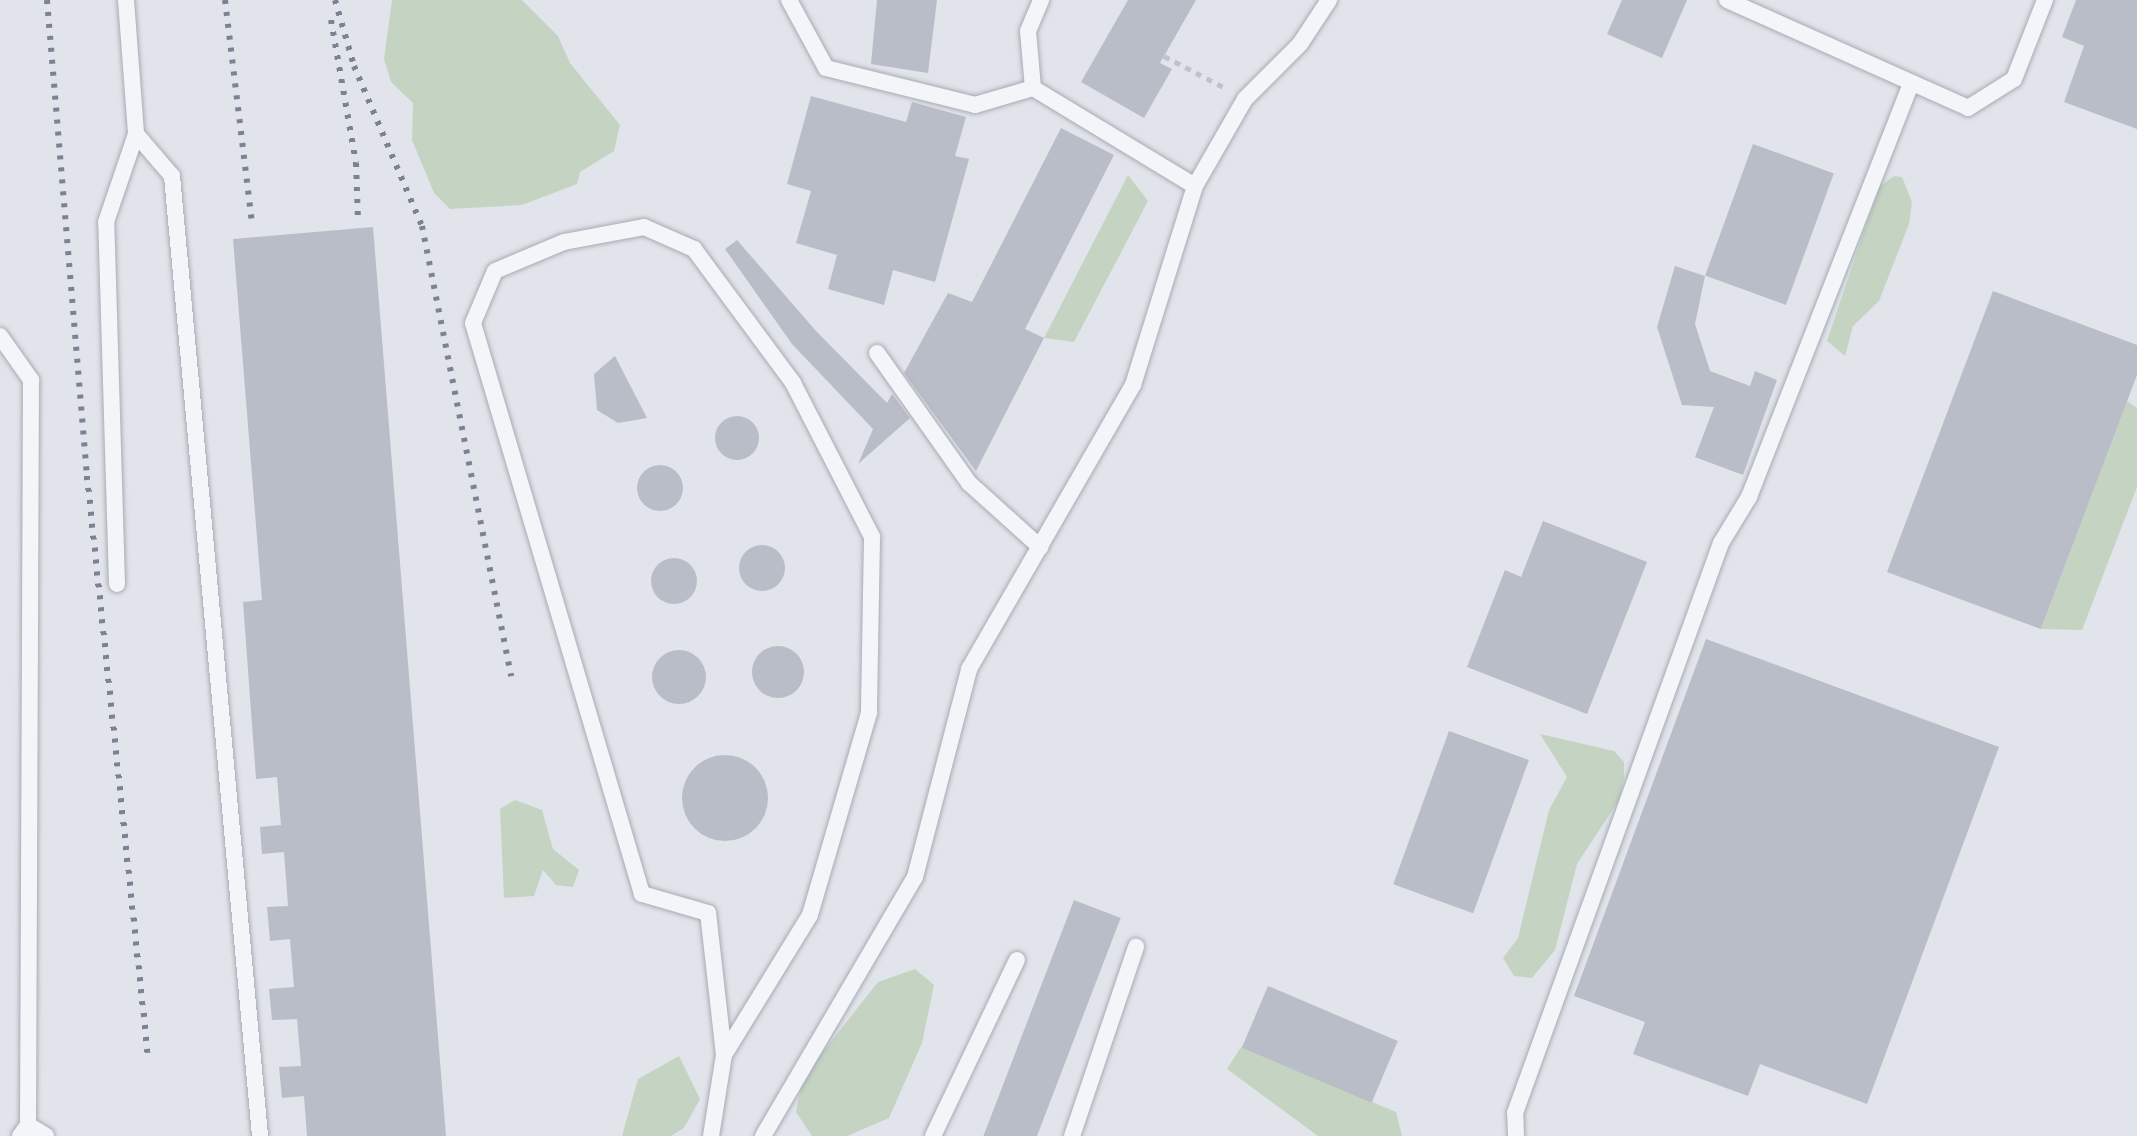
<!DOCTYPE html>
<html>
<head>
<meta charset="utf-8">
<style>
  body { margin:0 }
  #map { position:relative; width:2137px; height:1136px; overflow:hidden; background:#e1e4ea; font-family:Mulish,sans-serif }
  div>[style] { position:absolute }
  .green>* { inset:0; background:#c5d4c2 }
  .building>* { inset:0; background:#b8bdc7; transform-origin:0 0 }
  .round { border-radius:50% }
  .path>* { height:5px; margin-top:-2.5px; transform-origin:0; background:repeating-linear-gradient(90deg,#bfc2c9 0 6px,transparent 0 12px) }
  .roads { filter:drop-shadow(0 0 2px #a6abb4) drop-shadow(0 0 2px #a6abb4) }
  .service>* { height:16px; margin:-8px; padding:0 8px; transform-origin:8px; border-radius:8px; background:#f4f5f8 }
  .rail>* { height:6px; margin-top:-3px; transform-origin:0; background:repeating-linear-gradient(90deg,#7a8294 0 4px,transparent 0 12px) }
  span { translate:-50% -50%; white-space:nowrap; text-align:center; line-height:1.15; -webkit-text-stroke:8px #f1f3f7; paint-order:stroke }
</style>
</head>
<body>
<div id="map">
  <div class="green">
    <div style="clip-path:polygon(392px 0,522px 0,558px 36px,570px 63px,620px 125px,614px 151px,580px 172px,577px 184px,522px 205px,450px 209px,434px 193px,412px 140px,413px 103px,391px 82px,384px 59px)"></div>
    <div style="clip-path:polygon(1128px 175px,1148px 201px,1074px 342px,1044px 338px)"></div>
    <div style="clip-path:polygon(1894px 176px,1902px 177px,1912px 202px,1909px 224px,1879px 301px,1853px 326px,1845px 356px,1827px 341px,1879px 187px)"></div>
    <div style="clip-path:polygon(2127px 401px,2137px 408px,2137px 487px,2082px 630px,2041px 629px)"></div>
    <div style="clip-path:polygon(1540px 734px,1614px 751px,1624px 762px,1624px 777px,1619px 800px,1577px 864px,1555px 950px,1532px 978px,1514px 976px,1503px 958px,1518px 938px,1549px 810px,1567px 777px)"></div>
    <div style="clip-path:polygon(515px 800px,542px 810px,553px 849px,579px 870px,573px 887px,556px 885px,543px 870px,534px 896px,504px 898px,500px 809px)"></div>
    <div style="clip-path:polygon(915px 969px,934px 985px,922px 1043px,889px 1118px,847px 1136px,812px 1136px,796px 1112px,803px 1077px,878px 982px)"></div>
    <div style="clip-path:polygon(1241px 1047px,1396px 1112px,1402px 1136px,1318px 1136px,1227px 1069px)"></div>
    <div style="clip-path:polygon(679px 1056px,700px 1099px,684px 1128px,671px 1136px,622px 1136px,638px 1079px)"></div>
  </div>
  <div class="building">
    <div style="clip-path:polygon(877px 0,937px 0,928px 73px,871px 64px)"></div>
    <div style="clip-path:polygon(1128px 0,1196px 0,1160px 63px,1172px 69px,1144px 118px,1081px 82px)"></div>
    <div style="clip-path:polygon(1622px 0,1687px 0,1662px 58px,1607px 34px)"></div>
    <div style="clip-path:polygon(2076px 0,2137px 0,2137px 129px,2064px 102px,2084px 46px,2062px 37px)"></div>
    <div style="clip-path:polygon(811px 96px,906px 122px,912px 102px,966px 117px,955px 156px,969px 159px,935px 282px,893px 270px,884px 305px,828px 289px,837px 255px,796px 243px,811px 191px,787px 184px)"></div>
    <div style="clip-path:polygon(1061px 128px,1114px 155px,1025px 329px,1044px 338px,976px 471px,904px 373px,948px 293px,972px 302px)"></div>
    <div style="left:1753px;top:144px;width:86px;height:140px;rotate:20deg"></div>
    <div style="clip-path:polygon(373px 227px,446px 1136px,307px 1136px,304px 1096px,282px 1098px,279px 1067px,301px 1066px,297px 1019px,272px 1020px,269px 989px,294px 987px,290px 939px,270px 941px,267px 907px,288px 906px,284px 852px,262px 854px,260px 827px,281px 825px,277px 777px,256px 779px,243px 602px,262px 600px,233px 239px)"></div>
    <div style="clip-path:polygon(737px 240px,816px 331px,887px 403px,892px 394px,910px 418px,858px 464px,873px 429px,792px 344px,725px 249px)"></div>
    <div style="clip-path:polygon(1675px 266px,1705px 276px,1695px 324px,1710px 371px,1750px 386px,1755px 371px,1777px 380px,1743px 475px,1695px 457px,1714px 407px,1682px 405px,1657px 327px)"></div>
    <div style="clip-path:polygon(1993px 291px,2137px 345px,2137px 375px,2041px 629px,1887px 572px)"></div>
    <div style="clip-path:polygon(615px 356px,647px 418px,618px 423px,597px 410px,594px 374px)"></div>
    <div class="round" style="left:715px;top:416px;width:44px;height:44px"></div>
    <div class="round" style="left:637px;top:465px;width:46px;height:46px"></div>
    <div style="clip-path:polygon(1543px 521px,1647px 562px,1587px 714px,1467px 667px,1505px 570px,1521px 577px)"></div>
    <div class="round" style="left:739px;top:545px;width:46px;height:46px"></div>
    <div class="round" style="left:651px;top:558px;width:46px;height:46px"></div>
    <div style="clip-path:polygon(1706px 639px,1999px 747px,1867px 1104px,1760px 1064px,1748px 1096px,1633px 1054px,1645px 1022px,1574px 996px)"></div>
    <div class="round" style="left:752px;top:646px;width:52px;height:52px"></div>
    <div class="round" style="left:652px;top:650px;width:54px;height:54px"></div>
    <div style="left:1449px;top:731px;width:85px;height:163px;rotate:20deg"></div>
    <div class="round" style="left:682px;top:755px;width:86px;height:86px"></div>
    <div style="left:1074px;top:900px;width:50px;height:253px;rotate:21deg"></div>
    <div style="left:1268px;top:986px;width:141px;height:67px;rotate:23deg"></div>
  </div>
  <div class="path">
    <div style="left:1164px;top:56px;width:71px;rotate:27.6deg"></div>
  </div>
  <div class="roads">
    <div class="service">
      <div style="left:126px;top:0;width:134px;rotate:85.7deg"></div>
      <div style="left:136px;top:134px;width:55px;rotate:49.4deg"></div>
      <div style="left:172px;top:176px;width:964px;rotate:84.76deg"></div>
      <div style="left:789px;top:0;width:77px;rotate:61.4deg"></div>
      <div style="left:826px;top:68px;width:154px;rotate:13.9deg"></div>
      <div style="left:975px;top:105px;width:60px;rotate:-16.3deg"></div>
      <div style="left:1033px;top:88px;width:189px;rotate:31.2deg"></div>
      <div style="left:1727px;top:0;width:264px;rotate:24.1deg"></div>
      <div style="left:1968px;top:108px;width:54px;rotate:-32.2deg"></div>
      <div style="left:2014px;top:79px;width:85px;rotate:-68.6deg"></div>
      <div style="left:1033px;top:88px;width:57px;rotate:-95deg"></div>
      <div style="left:1028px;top:31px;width:34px;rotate:-67deg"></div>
      <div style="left:0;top:336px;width:54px;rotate:54.8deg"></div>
      <div style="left:31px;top:380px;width:745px;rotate:90.23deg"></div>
      <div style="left:28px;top:1125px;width:14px;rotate:126deg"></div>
      <div style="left:877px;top:353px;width:159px;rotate:54.7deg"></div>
      <div style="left:969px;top:483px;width:96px;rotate:42deg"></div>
      <div style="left:117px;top:584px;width:362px;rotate:-91.7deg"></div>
      <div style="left:106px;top:222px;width:93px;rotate:-71.2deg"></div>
      <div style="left:28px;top:1125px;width:21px;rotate:31deg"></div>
      <div style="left:711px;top:1136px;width:82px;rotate:-80.9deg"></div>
      <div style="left:724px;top:1055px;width:143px;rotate:-96.4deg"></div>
      <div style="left:708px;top:913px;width:69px;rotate:-163.9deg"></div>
      <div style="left:642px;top:894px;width:595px;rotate:-106.49deg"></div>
      <div style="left:473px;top:323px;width:56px;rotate:-67.1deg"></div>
      <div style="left:495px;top:271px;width:75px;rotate:-22.8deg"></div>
      <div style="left:564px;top:242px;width:81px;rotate:-10.6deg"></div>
      <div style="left:644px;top:227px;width:55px;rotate:23.7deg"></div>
      <div style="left:694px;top:249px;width:167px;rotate:53.5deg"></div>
      <div style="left:793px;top:383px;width:173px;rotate:62.8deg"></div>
      <div style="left:872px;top:537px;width:176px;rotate:91deg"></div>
      <div style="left:869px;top:713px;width:210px;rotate:106.3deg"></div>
      <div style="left:810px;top:915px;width:164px;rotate:121.6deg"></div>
      <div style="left:763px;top:1136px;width:300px;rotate:-59.6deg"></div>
      <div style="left:915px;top:877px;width:215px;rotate:-75.4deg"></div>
      <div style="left:969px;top:669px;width:328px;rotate:-60deg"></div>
      <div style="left:1133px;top:385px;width:208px;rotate:-72.7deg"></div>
      <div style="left:1195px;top:186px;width:100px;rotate:-60.1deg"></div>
      <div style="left:1245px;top:99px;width:78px;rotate:-45deg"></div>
      <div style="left:1300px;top:44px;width:53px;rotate:-56.6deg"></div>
      <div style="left:933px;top:1136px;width:195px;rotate:-64.5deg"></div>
      <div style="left:1072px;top:1136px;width:200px;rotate:-71.3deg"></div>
      <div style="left:1516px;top:1136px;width:23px;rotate:-92deg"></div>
      <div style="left:1515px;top:1113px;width:606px;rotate:-70.13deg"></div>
      <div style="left:1721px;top:543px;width:54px;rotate:-58.7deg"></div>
      <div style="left:1749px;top:497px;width:445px;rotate:-68.6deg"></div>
    </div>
  </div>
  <div class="rail">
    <div style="left:47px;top:0;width:478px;rotate:85.2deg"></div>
    <div style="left:87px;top:476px;width:583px;rotate:84deg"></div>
    <div style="left:225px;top:0;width:226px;rotate:83.1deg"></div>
    <div style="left:335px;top:0;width:69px;rotate:73.9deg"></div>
    <div style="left:354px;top:66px;width:174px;rotate:67deg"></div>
    <div style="left:422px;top:226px;width:459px;rotate:78.8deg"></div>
    <div style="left:331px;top:20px;width:145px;rotate:80.1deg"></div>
    <div style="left:356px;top:163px;width:56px;rotate:88deg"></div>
  </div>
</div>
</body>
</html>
